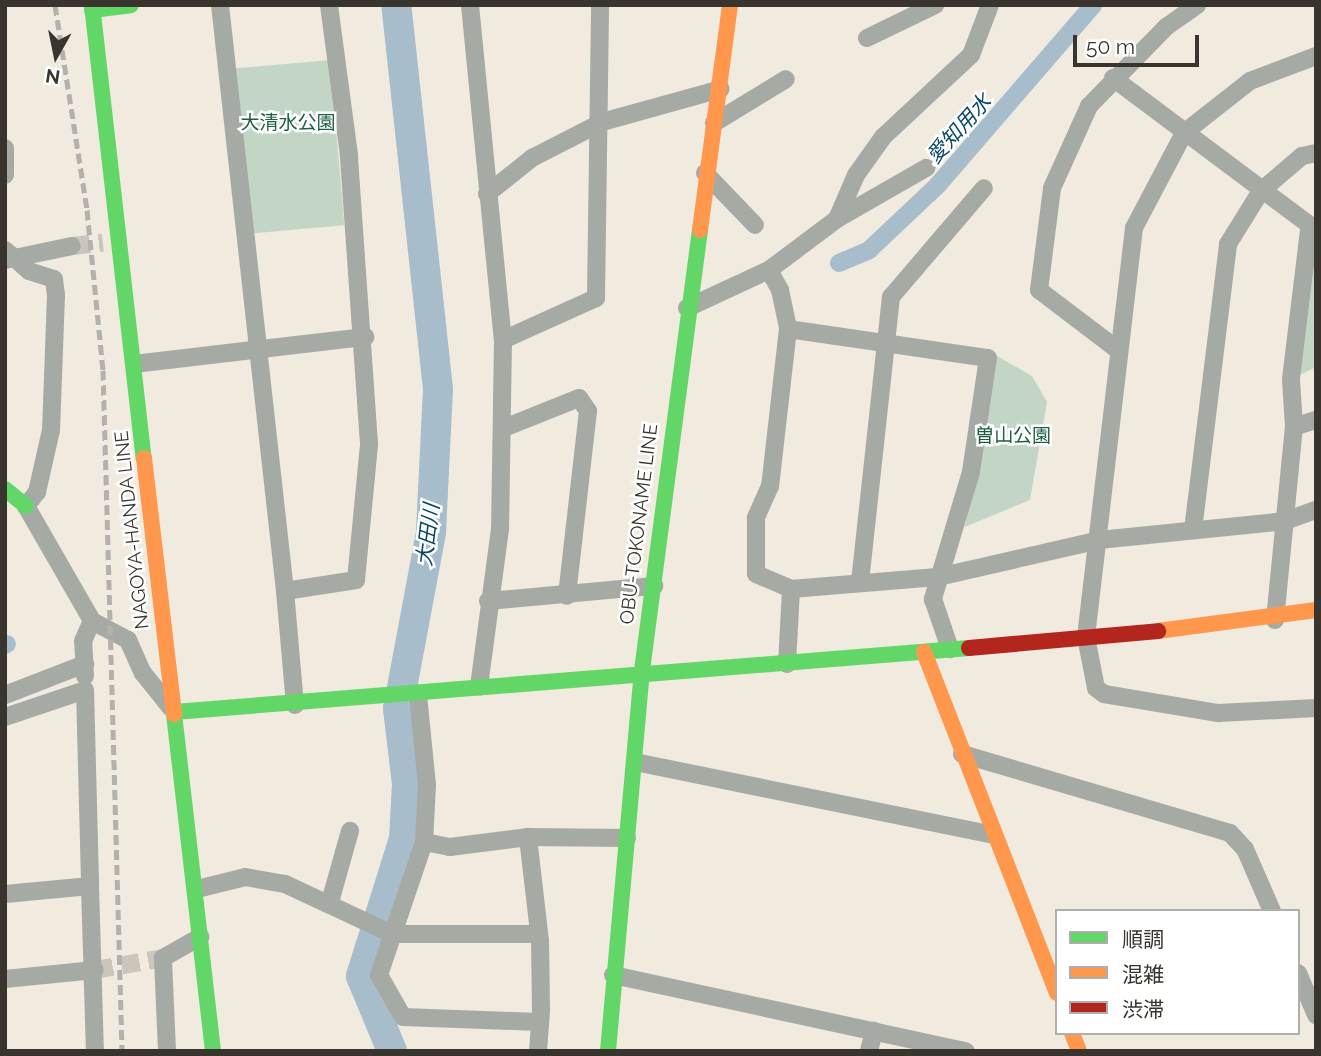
<!DOCTYPE html>
<html>
<head>
<meta charset="utf-8">
<style>
  body { margin:0 }
  #map { position:relative; width:1321px; height:1056px; overflow:hidden; background:#f0eadf; font-family:Raleway,"Noto Sans JP",sans-serif }
  div>[style] { position:absolute }
  .green>* { inset:0; background:#c3d6c6; transform-origin:0 0 }
  .canal>* { height:18px; margin:-9px; padding:0 9px; transform-origin:9px; border-radius:9px; background:#a7bdcb }
  .river>* { height:30px; margin:-15px; padding:0 15px; transform-origin:15px; border-radius:15px; background:#a7bdcb }
  .street-tunnel>* { height:18px; margin-top:-9px; transform-origin:0; background:repeating-linear-gradient(90deg,#cbc6bc 0 18px,transparent 0 27px) }
  .street>* { height:18px; margin:-9px; padding:0 9px; transform-origin:9px; border-radius:9px; background:#a6aaa5 }
  .fast>* { height:16px; margin:-8px; padding:0 8px; transform-origin:8px; border-radius:8px; background:#63d668 }
  .slow>* { height:16px; margin:-8px; padding:0 8px; transform-origin:8px; border-radius:8px; background:#ff974d }
  .jam>* { height:16px; margin:-8px; padding:0 8px; transform-origin:8px; border-radius:8px; background:#b3261e }
  .rail>* { height:5px; margin-top:-2.5px; transform-origin:0; background:repeating-linear-gradient(90deg,#b2b1ab 0 10px,transparent 0 15px) }
  span { translate:-50% -50%; white-space:nowrap; text-align:center; line-height:1.15; -webkit-text-stroke:5px #fff; paint-order:stroke }
  .park-label { font-size:19px; color:#1b5f43 }
  .street-label { font-size:19px; color:#39352e }
  .water-label { font-size:21px; color:#094869; font-style:italic }
  .frame { position:absolute; inset:0; border:7px solid #39352e; pointer-events:none }
  .legend { position:absolute; left:1055px; top:909px; width:245px; height:126px; box-sizing:border-box; background:#fff; border:2px solid #b0aeab; margin:0; padding:9px 12px; list-style:none; font-size:21px; color:#39352e }
  .legend li { display:flex; align-items:center; gap:14px; height:35px }
  .legend b { width:35px; border:2px solid #b0aeab }
  .north { position:absolute; left:21px; top:21px; width:70px; height:70px; -webkit-text-stroke:5px #fff; paint-order:stroke; rotate:189deg; font-size:19px; font-weight:700; line-height:28px; text-align:center; color:#39352e }
  .north::after { content:''; display:block; margin:auto; width:24px; height:32px; background:#39352e; clip-path:polygon(50% 0,100% 100%,50% 72%,0 100%) }
  .scale { position:absolute; left:1073px; top:35px; width:126px; height:32px; box-sizing:border-box; border:4px solid #39352e; border-top:0; padding-left:9px; font-size:21px; line-height:24px; white-space:nowrap; color:#39352e; -webkit-text-stroke:5px #fff; paint-order:stroke }
</style>
</head>
<body>
<div id="map">
  <div class="green">
    <div style="left:330px;top:60px;width:166px;height:95px;rotate:85deg"></div>
    <div style="clip-path:polygon(1316px 257px,1316px 367px,1291px 379px,1302px 291px)"></div>
    <div style="clip-path:polygon(997px 356px,1032px 376px,1047px 402px,1030px 500px,965px 527px)"></div>
  </div>
  <div class="canal">
    <div style="left:839px;top:263px;width:33px;rotate:-23deg"></div>
    <div style="left:869px;top:250px;width:93px;rotate:-43.3deg"></div>
    <div style="left:937px;top:186px;width:239px;rotate:-49.2deg"></div>
    <div style="left:5px;top:645px;width:2px;rotate:-27deg"></div>
  </div>
  <div class="river">
    <div style="left:392px;top:1051px;width:81px;rotate:-112.5deg"></div>
    <div style="left:361px;top:976px;width:144px;rotate:-72.6deg"></div>
    <div style="left:404px;top:839px;width:55px;rotate:-86.9deg"></div>
    <div style="left:407px;top:784px;width:76px;rotate:-96.8deg"></div>
    <div style="left:398px;top:709px;width:180px;rotate:-79.4deg"></div>
    <div style="left:431px;top:532px;width:143px;rotate:-87.2deg"></div>
    <div style="left:438px;top:389px;width:386px;rotate:-96.2deg"></div>
  </div>
  <div class="street-tunnel">
    <div style="left:72px;top:246px;width:31px;rotate:-6deg"></div>
    <div style="left:95px;top:970px;width:69px;rotate:-10deg"></div>
  </div>
  <div class="street">
    <div style="left:220px;top:5px;width:590px;rotate:83.67deg"></div>
    <div style="left:470px;top:5px;width:337px;rotate:84.4deg"></div>
    <div style="left:503px;top:340px;width:189px;rotate:90.9deg"></div>
    <div style="left:500px;top:529px;width:159px;rotate:97.6deg"></div>
    <div style="left:867px;top:38px;width:76px;rotate:-25.9deg"></div>
    <div style="left:1316px;top:56px;width:71px;rotate:159.3deg"></div>
    <div style="left:1250px;top:81px;width:84px;rotate:141.8deg"></div>
    <div style="left:1184px;top:133px;width:107px;rotate:117.8deg"></div>
    <div style="left:1134px;top:228px;width:412px;rotate:96.7deg"></div>
    <div style="left:1086px;top:637px;width:52px;rotate:78.9deg"></div>
    <div style="left:1096px;top:688px;width:10px;rotate:37deg"></div>
    <div style="left:1104px;top:694px;width:116px;rotate:9.5deg"></div>
    <div style="left:1218px;top:713px;width:98px;rotate:-2.9deg"></div>
    <div style="left:1113px;top:78px;width:254px;rotate:36.8deg"></div>
    <div style="left:714px;top:123px;width:84px;rotate:-31.4deg"></div>
    <div style="left:5px;top:148px;width:27px;rotate:90deg"></div>
    <div style="left:705px;top:173px;width:72px;rotate:46.1deg"></div>
    <div style="left:487px;top:194px;width:58px;rotate:-38.7deg"></div>
    <div style="left:532px;top:158px;width:79px;rotate:-27.2deg"></div>
    <div style="left:602px;top:122px;width:123px;rotate:-15.5deg"></div>
    <div style="left:837px;top:219px;width:103px;rotate:-29.8deg"></div>
    <div style="left:5px;top:250px;width:32px;rotate:41deg"></div>
    <div style="left:29px;top:271px;width:26px;rotate:18deg"></div>
    <div style="left:54px;top:279px;width:16px;rotate:83deg"></div>
    <div style="left:56px;top:295px;width:135px;rotate:92.1deg"></div>
    <div style="left:51px;top:430px;width:64px;rotate:102.7deg"></div>
    <div style="left:37px;top:492px;width:18px;rotate:128deg"></div>
    <div style="left:26px;top:506px;width:133px;rotate:60.1deg"></div>
    <div style="left:92px;top:621px;width:41px;rotate:27.8deg"></div>
    <div style="left:128px;top:640px;width:36px;rotate:66deg"></div>
    <div style="left:143px;top:673px;width:45px;rotate:51.3deg"></div>
    <div style="left:5px;top:260px;width:68px;rotate:-11.8deg"></div>
    <div style="left:769px;top:270px;width:85px;rotate:-36.9deg"></div>
    <div style="left:837px;top:219px;width:48px;rotate:-66.6deg"></div>
    <div style="left:856px;top:175px;width:47px;rotate:-54.6deg"></div>
    <div style="left:883px;top:137px;width:120px;rotate:-43deg"></div>
    <div style="left:971px;top:55px;width:53px;rotate:-69.2deg"></div>
    <div style="left:687px;top:308px;width:90px;rotate:-24.9deg"></div>
    <div style="left:769px;top:270px;width:23px;rotate:61deg"></div>
    <div style="left:780px;top:290px;width:40px;rotate:78deg"></div>
    <div style="left:788px;top:329px;width:158px;rotate:96.5deg"></div>
    <div style="left:770px;top:486px;width:35px;rotate:114deg"></div>
    <div style="left:756px;top:518px;width:56px;rotate:90deg"></div>
    <div style="left:756px;top:574px;width:38px;rotate:23deg"></div>
    <div style="left:791px;top:589px;width:147px;rotate:-4.7deg"></div>
    <div style="left:938px;top:577px;width:165px;rotate:-12.9deg"></div>
    <div style="left:1099px;top:540px;width:187px;rotate:-5.8deg"></div>
    <div style="left:1285px;top:521px;width:33px;rotate:-20deg"></div>
    <div style="left:788px;top:329px;width:202px;rotate:8.3deg"></div>
    <div style="left:988px;top:358px;width:115px;rotate:98.5deg"></div>
    <div style="left:971px;top:472px;width:133px;rotate:106.7deg"></div>
    <div style="left:933px;top:599px;width:53px;rotate:71.2deg"></div>
    <div style="left:503px;top:340px;width:102px;rotate:-24.3deg"></div>
    <div style="left:596px;top:298px;width:293px;rotate:-89.2deg"></div>
    <div style="left:1118px;top:350px;width:99px;rotate:-142.8deg"></div>
    <div style="left:1039px;top:290px;width:103px;rotate:-82.7deg"></div>
    <div style="left:1052px;top:188px;width:90px;rotate:-65.7deg"></div>
    <div style="left:1089px;top:106px;width:110px;rotate:-45.7deg"></div>
    <div style="left:1166px;top:27px;width:38px;rotate:-35deg"></div>
    <div style="left:134px;top:364px;width:233px;rotate:-6.7deg"></div>
    <div style="left:1294px;top:427px;width:23px;rotate:-18deg"></div>
    <div style="left:504px;top:428px;width:81px;rotate:-21.8deg"></div>
    <div style="left:579px;top:398px;width:16px;rotate:55deg"></div>
    <div style="left:588px;top:411px;width:186px;rotate:96.5deg"></div>
    <div style="left:1193px;top:530px;width:288px;rotate:-83deg"></div>
    <div style="left:1228px;top:244px;width:62px;rotate:-58.1deg"></div>
    <div style="left:1261px;top:191px;width:54px;rotate:-40.5deg"></div>
    <div style="left:1302px;top:156px;width:14px;rotate:-12deg"></div>
    <div style="left:860px;top:582px;width:287px;rotate:-83.8deg"></div>
    <div style="left:891px;top:297px;width:143px;rotate:-49.5deg"></div>
    <div style="left:488px;top:601px;width:167px;rotate:-5.2deg"></div>
    <div style="left:1275px;top:620px;width:194px;rotate:-84.4deg"></div>
    <div style="left:1294px;top:427px;width:48px;rotate:-93.6deg"></div>
    <div style="left:1291px;top:379px;width:149px;rotate:-83.1deg"></div>
    <div style="left:787px;top:664px;width:75px;rotate:-86.9deg"></div>
    <div style="left:85px;top:676px;width:35px;rotate:-93deg"></div>
    <div style="left:83px;top:641px;width:22px;rotate:-66deg"></div>
    <div style="left:5px;top:695px;width:86px;rotate:-21.2deg"></div>
    <div style="left:418px;top:695px;width:90px;rotate:84.3deg"></div>
    <div style="left:427px;top:785px;width:57px;rotate:93deg"></div>
    <div style="left:295px;top:705px;width:114px;rotate:-95deg"></div>
    <div style="left:285px;top:591px;width:72px;rotate:-8.8deg"></div>
    <div style="left:356px;top:580px;width:137px;rotate:-84.5deg"></div>
    <div style="left:369px;top:444px;width:290px;rotate:-94deg"></div>
    <div style="left:349px;top:155px;width:151px;rotate:-97.6deg"></div>
    <div style="left:5px;top:717px;width:84px;rotate:-18.6deg"></div>
    <div style="left:85px;top:690px;width:196px;rotate:88.5deg"></div>
    <div style="left:90px;top:886px;width:85px;rotate:174.6deg"></div>
    <div style="left:962px;top:754px;width:279px;rotate:16.4deg"></div>
    <div style="left:1230px;top:833px;width:22px;rotate:47deg"></div>
    <div style="left:1245px;top:849px;width:68px;rotate:66.5deg"></div>
    <div style="left:635px;top:762px;width:365px;rotate:11.5deg"></div>
    <div style="left:528px;top:837px;width:99px;rotate:0.6deg"></div>
    <div style="left:90px;top:886px;width:165px;rotate:88.3deg"></div>
    <div style="left:197px;top:889px;width:49px;rotate:-14deg"></div>
    <div style="left:245px;top:877px;width:41px;rotate:9.9deg"></div>
    <div style="left:285px;top:884px;width:118px;rotate:25deg"></div>
    <div style="left:392px;top:934px;width:146px"></div>
    <div style="left:330px;top:902px;width:74px;rotate:-74.3deg"></div>
    <div style="left:1298px;top:973px;width:46px;rotate:66.8deg"></div>
    <div style="left:613px;top:975px;width:361px;rotate:12.2deg"></div>
    <div style="left:5px;top:979px;width:90px;rotate:-5.7deg"></div>
    <div style="left:167px;top:1051px;width:93px;rotate:-92.5deg"></div>
    <div style="left:163px;top:958px;width:43px;rotate:-29.6deg"></div>
    <div style="left:538px;top:1051px;width:40px;rotate:-85.7deg"></div>
    <div style="left:541px;top:1011px;width:70px;rotate:-90.8deg"></div>
    <div style="left:540px;top:941px;width:105px;rotate:-96.6deg"></div>
    <div style="left:528px;top:837px;width:79px;rotate:172.7deg"></div>
    <div style="left:450px;top:847px;width:26px;rotate:-169deg"></div>
    <div style="left:424px;top:842px;width:140px;rotate:108.7deg"></div>
    <div style="left:379px;top:975px;width:48px;rotate:60.3deg"></div>
    <div style="left:403px;top:1017px;width:135px;rotate:2.1deg"></div>
    <div style="left:869px;top:1051px;width:21px;rotate:-76deg"></div>
  </div>
  <div class="fast">
    <div style="left:92px;top:5px;width:456px;rotate:83.5deg"></div>
    <div style="left:92px;top:10px;width:39px;rotate:-7deg"></div>
    <div style="left:5px;top:489px;width:27px;rotate:39deg"></div>
    <div style="left:174px;top:712px;width:798px;rotate:-4.6deg"></div>
    <div style="left:174px;top:714px;width:339px;rotate:83.4deg"></div>
    <div style="left:608px;top:1051px;width:374px;rotate:-84.9deg"></div>
    <div style="left:641px;top:678px;width:452px;rotate:-82.5deg"></div>
  </div>
  <div class="slow">
    <div style="left:700px;top:230px;width:227px;rotate:-82.4deg"></div>
    <div style="left:144px;top:458px;width:258px;rotate:83.3deg"></div>
    <div style="left:1158px;top:631px;width:159px;rotate:-7.6deg"></div>
    <div style="left:924px;top:652px;width:366px;rotate:68.7deg"></div>
    <div style="left:1072px;top:1033px;width:19px;rotate:69deg"></div>
  </div>
  <div class="jam">
    <div style="left:969px;top:648px;width:190px;rotate:-5.1deg"></div>
  </div>
  <div class="rail">
    <div style="left:55px;top:5px;width:207px;rotate:81.1deg"></div>
    <div style="left:87px;top:210px;width:161px;rotate:84.3deg"></div>
    <div style="left:103px;top:370px;width:681px;rotate:88.4deg"></div>
  </div>
  <div class="park-label">
    <span style="left:288px;top:123px">大清水公園</span>
    <span style="left:1013px;top:436px">曽山公園</span>
  </div>
  <div class="street-label">
    <span style="left:639px;top:524px;rotate:-83deg">OBU-TOKONAME LINE</span>
    <span style="left:132px;top:530px;rotate:-96deg">NAGOYA-HANDA LINE</span>
  </div>
  <div class="water-label">
    <span style="left:959px;top:129px;rotate:-48deg">愛知用水</span>
    <span style="left:428px;top:535px;rotate:-83deg">大田川</span>
  </div>
  <div class="frame"></div>
  <ul class="legend">
  <li><b style="height:9px;background:#63d668"></b>順調</li>
  <li><b style="height:9px;background:#ff974d"></b>混雑</li>
  <li><b style="height:9px;background:#b3261e"></b>渋滞</li>
  </ul>
  <div class="north">N</div>
  <div class="scale">50 m</div>
</div>
</body>
</html>
